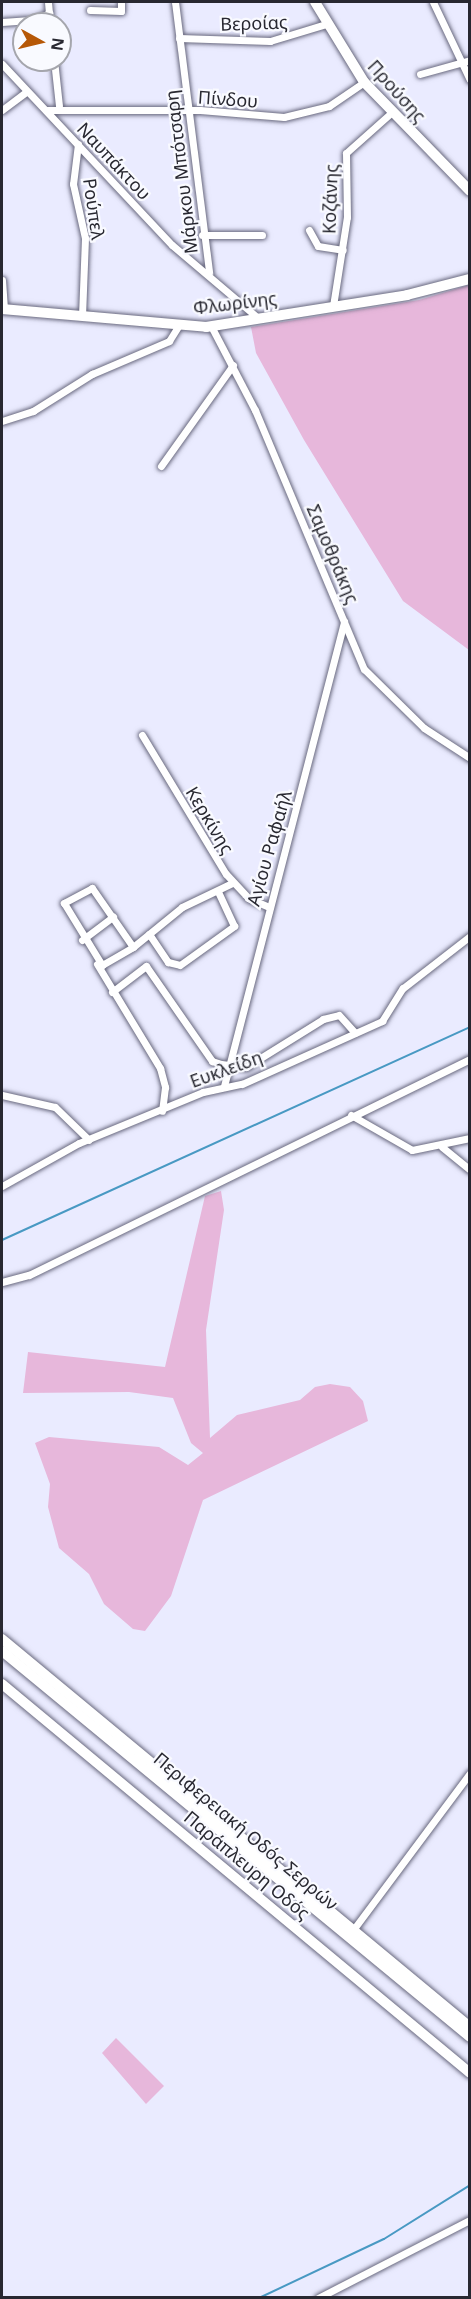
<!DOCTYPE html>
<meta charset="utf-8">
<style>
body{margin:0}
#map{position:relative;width:471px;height:2299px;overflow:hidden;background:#eaebff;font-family:"Noto Sans",sans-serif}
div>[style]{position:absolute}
.green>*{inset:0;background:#e7b7db}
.stream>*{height:2px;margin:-1px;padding:0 1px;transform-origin:1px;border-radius:1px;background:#4899c3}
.roads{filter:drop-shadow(0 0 2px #69697f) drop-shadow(0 0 2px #69697f)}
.street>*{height:7px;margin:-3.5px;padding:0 3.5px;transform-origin:3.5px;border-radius:3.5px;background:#fff}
.secondary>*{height:10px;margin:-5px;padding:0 5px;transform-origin:5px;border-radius:5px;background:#fff}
.primary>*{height:10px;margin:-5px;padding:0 5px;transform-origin:5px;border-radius:5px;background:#fff}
span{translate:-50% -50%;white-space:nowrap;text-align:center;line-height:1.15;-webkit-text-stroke:4.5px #f9faff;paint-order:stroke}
.street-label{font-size:18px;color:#282831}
.frame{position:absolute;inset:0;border:3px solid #282831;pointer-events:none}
.north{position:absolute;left:12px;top:12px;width:60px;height:60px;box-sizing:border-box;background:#f9faff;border:2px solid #a5a6ad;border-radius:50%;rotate:98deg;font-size:16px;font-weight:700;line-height:24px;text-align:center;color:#282831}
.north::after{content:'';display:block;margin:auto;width:21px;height:27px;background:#b65807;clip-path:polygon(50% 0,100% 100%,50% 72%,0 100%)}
</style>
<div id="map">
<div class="green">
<i style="clip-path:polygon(469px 285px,470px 285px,469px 650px,403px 601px,304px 440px,256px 353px,251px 327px,419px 300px)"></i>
<i style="clip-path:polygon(221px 1191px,224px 1210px,206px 1330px,210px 1438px,237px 1415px,300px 1400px,315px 1387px,330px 1384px,350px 1387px,363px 1401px,368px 1421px,203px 1500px,171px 1596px,145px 1631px,133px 1629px,104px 1604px,89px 1574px,59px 1548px,48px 1507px,50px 1484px,35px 1443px,49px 1437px,159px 1447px,188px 1465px,203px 1453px,191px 1443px,173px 1398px,129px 1392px,23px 1393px,28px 1352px,165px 1367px,205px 1196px)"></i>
<i style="clip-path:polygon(116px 2038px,164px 2086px,146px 2104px,102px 2053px)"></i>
</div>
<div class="stream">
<i style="left:2px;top:1240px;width:514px;rotate:-24.47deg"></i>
<i style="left:259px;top:2298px;width:138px;rotate:-25.3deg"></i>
<i style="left:384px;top:2239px;width:102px;rotate:-32.1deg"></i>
</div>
<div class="roads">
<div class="street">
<i style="left:48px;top:2px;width:22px;rotate:85deg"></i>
<i style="left:175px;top:2px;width:273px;rotate:82.8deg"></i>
<i style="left:433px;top:2px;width:86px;rotate:64.6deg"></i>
<i style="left:90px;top:10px;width:31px;rotate:2deg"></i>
<i style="left:121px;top:11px;width:9px;rotate:-90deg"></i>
<i style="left:2px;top:22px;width:32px;rotate:-4deg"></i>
<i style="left:34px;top:20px;width:17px;rotate:-25deg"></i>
<i style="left:179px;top:38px;width:91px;rotate:1.9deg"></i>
<i style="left:270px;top:41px;width:59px;rotate:-16.9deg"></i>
<i style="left:54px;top:60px;width:46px;rotate:83.8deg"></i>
<i style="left:2px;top:64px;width:248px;rotate:46.8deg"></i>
<i style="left:172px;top:245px;width:113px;rotate:40.3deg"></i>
<i style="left:420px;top:74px;width:52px;rotate:-15.6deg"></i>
<i style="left:2px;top:110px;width:31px;rotate:-37deg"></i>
<i style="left:46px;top:110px;width:154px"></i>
<i style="left:200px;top:110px;width:84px;rotate:4.8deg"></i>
<i style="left:284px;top:117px;width:46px;rotate:-13.7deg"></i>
<i style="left:329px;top:106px;width:42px;rotate:-34.4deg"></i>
<i style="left:78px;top:144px;width:40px;rotate:97.1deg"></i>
<i style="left:73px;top:184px;width:55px;rotate:77.5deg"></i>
<i style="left:85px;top:238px;width:78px;rotate:92.2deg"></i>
<i style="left:309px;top:230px;width:18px;rotate:61deg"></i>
<i style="left:318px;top:246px;width:25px;rotate:9deg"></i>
<i style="left:202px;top:235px;width:60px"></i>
<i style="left:2px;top:280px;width:29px;rotate:86deg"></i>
<i style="left:333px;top:306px;width:90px;rotate:-81.1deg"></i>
<i style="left:347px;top:217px;width:64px;rotate:-90.9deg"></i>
<i style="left:346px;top:153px;width:62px;rotate:-41.7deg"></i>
<i style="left:211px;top:326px;width:95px;rotate:62.4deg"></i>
<i style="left:255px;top:410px;width:281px;rotate:67.2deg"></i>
<i style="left:364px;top:669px;width:84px;rotate:44.5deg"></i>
<i style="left:424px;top:728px;width:55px;rotate:33.1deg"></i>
<i style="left:2px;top:421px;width:33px;rotate:-18deg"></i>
<i style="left:33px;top:411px;width:70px;rotate:-32.1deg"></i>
<i style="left:92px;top:374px;width:84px;rotate:-23.2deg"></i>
<i style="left:169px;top:341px;width:19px;rotate:-58deg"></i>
<i style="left:161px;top:466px;width:124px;rotate:-54.5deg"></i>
<i style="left:142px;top:735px;width:162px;rotate:58.9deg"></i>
<i style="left:226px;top:874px;width:33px;rotate:47deg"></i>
<i style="left:248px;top:898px;width:21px;rotate:23deg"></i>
<i style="left:149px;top:934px;width:34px;rotate:56deg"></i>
<i style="left:168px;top:962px;width:12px;rotate:14deg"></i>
<i style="left:180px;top:965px;width:67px;rotate:-35.8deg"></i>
<i style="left:234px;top:926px;width:38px;rotate:-115deg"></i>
<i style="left:82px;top:940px;width:39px;rotate:-37deg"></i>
<i style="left:133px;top:947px;width:72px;rotate:-124.8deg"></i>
<i style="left:92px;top:888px;width:32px;rotate:152deg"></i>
<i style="left:64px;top:903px;width:73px;rotate:58.5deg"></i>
<i style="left:102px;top:965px;width:36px;rotate:-30deg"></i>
<i style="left:133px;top:947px;width:63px;rotate:-39.2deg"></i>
<i style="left:182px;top:907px;width:55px;rotate:-25.6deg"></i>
<i style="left:97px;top:964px;width:122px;rotate:58.8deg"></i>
<i style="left:160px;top:1068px;width:20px;rotate:75deg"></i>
<i style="left:165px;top:1087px;width:24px;rotate:97deg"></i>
<i style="left:112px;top:992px;width:43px;rotate:-37.4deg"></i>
<i style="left:146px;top:966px;width:116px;rotate:55.2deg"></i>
<i style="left:212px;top:1061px;width:9px;rotate:18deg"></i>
<i style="left:221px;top:1064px;width:25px;rotate:7deg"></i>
<i style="left:246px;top:1067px;width:91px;rotate:-31.9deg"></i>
<i style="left:323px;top:1019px;width:16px;rotate:-14deg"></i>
<i style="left:339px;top:1015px;width:24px;rotate:48deg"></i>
<i style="left:224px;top:1086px;width:480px;rotate:-75.5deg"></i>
<i style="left:2px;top:1095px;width:54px;rotate:12.8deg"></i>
<i style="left:55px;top:1107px;width:47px;rotate:44.1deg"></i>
<i style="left:351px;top:1115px;width:70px;rotate:29.8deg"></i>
<i style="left:412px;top:1150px;width:59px;rotate:-11.7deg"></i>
<i style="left:442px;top:1147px;width:36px;rotate:39deg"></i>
<i style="left:2px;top:1186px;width:88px;rotate:-29.2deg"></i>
<i style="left:79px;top:1143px;width:134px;rotate:-22.4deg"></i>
<i style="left:203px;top:1092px;width:40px;rotate:-12deg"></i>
<i style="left:242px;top:1084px;width:154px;rotate:-24.2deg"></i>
<i style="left:382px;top:1021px;width:39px;rotate:-58deg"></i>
<i style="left:403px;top:988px;width:85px;rotate:-37.8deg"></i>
<i style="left:2px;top:1282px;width:28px;rotate:-15deg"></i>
<i style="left:29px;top:1275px;width:491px;rotate:-26.1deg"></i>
<i style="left:353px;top:1930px;width:196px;rotate:-53.3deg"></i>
<i style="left:318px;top:2298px;width:171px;rotate:-27.2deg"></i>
</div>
<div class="secondary">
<i style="left:315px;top:2px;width:94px;rotate:58.5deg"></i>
<i style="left:364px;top:82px;width:152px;rotate:45.8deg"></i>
<i style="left:2px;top:309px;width:205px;rotate:5deg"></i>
<i style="left:206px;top:327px;width:204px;rotate:-9deg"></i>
<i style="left:407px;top:295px;width:65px;rotate:-14.3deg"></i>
<i style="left:2px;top:1639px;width:608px;rotate:39.66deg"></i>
<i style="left:2px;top:1684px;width:609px;rotate:39.73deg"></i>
</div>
<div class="primary">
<i style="left:2px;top:1651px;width:607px;rotate:39.52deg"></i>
</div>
</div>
<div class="street-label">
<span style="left:254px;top:23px;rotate:-2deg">Βεροίας</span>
<span style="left:397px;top:91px;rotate:48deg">Προύσης</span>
<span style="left:228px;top:99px;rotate:4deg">Πίνδου</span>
<span style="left:114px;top:161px;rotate:47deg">Ναυπάκτου</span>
<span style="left:181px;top:172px;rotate:-97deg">Μάρκου Μπότσαρη</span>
<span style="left:330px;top:199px;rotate:-88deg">Κοζάνης</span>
<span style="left:94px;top:209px;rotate:82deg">Ρούπελ</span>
<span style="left:235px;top:303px;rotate:-7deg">Φλωρίνης</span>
<span style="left:333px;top:554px;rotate:67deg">Σαμοθράκης</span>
<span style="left:210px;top:820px;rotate:59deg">Κερκίνης</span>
<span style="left:269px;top:848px;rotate:-74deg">Αγίου Ραφαήλ</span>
<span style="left:226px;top:1069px;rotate:-20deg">Ευκλείδη</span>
<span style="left:246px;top:1831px;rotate:40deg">Περιφερειακή Οδός Σερρών</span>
<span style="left:247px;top:1865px;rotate:40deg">Παράπλευρη Οδός</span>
</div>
<div class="frame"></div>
<div class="north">N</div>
</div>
